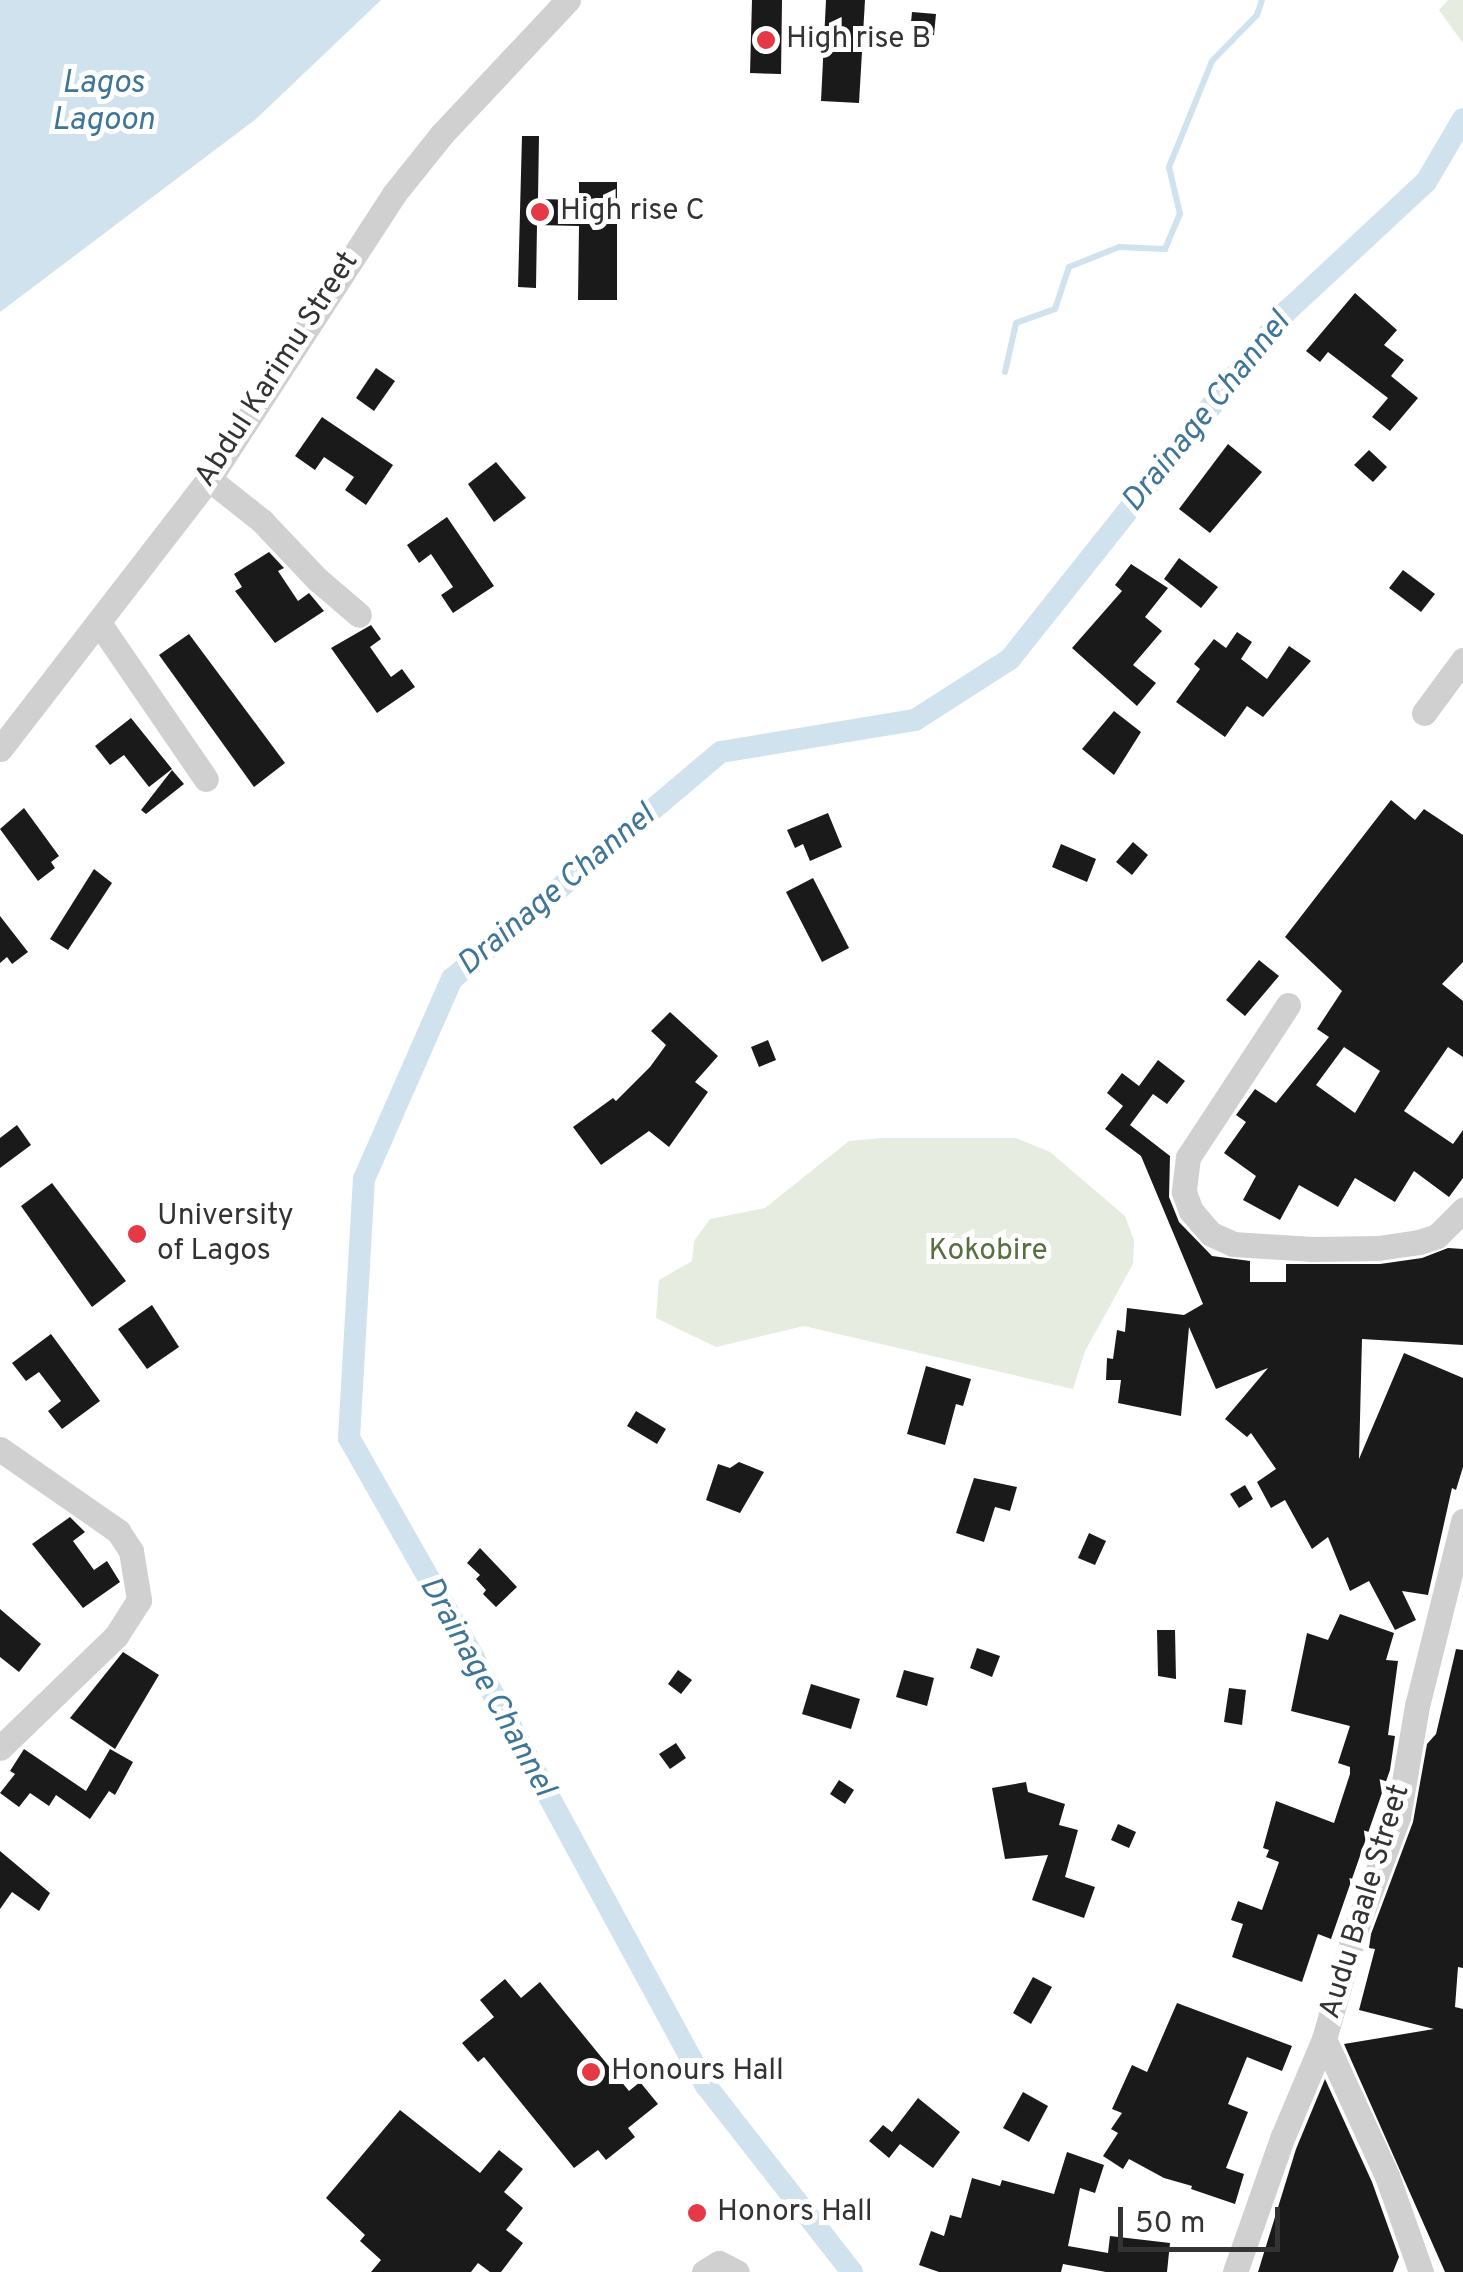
<!DOCTYPE html>
<style>
body{margin:0}
#map{position:relative;width:1463px;height:2272px;overflow:hidden;background:#fff;font-family:Overpass,sans-serif}
div>[style]{position:absolute}
.green>*{inset:0;background:#e6ecdf}
.water>*{inset:0;background:#cfe2ee}
.stream>*{height:6px;margin:-3px;padding:0 3px;transform-origin:3px;border-radius:3px;background:#cfe2ee}
.canal>*{height:22px;margin:-11px;padding:0 11px;transform-origin:11px;border-radius:11px;background:#cfe2ee}
.building>*{inset:0;background:#1a1a1a}
.street>*{height:25px;margin:-12.5px;padding:0 12.5px;transform-origin:12.5px;border-radius:12.5px;background:#d0d0d0}
.dots>*{width:28px;height:28px;translate:-50% -50%;box-sizing:border-box;border:5px solid #fff;border-radius:50%}
span{translate:-50% -50%;white-space:nowrap;text-align:center;line-height:1.15;-webkit-text-stroke:10px #fff;paint-order:stroke}
.poi-label{font-size:30px;color:#333}
.left{translate:0 -50%;text-align:left}
.street-label{font-size:30px;color:#333}
.park-label{font-size:30px;color:#56703f}
.water-label{font-size:32px;color:#3f7597;font-style:italic}
.scale{position:absolute;left:1118px;top:2207px;width:162px;height:45px;box-sizing:border-box;border:5px solid #333;border-top:0;padding-left:12px;font-size:30px;line-height:35px;white-space:nowrap;color:#333;-webkit-text-stroke:8px #fff;paint-order:stroke}
</style>
<div id="map">
<div class="green">
<i style="clip-path:polygon(1448px 0,1463px 0,1463px 43px,1439px 10px)"></i>
<i style="clip-path:polygon(883px 1138px,1016px 1138px,1050px 1152px,1125px 1216px,1134px 1240px,1133px 1264px,1085px 1351px,1073px 1389px,804px 1326px,716px 1347px,656px 1318px,659px 1280px,692px 1261px,694px 1241px,710px 1219px,765px 1208px,849px 1141px)"></i>
</div>
<div class="water">
<i style="clip-path:polygon(0 0,381px 0,256px 119px,0 312px)"></i>
</div>
<div class="stream">
<i style="left:1005px;top:372px;width:50px;rotate:-77.3deg"></i>
<i style="left:1016px;top:323px;width:41px;rotate:-19.7deg"></i>
<i style="left:1055px;top:309px;width:44px;rotate:-71.6deg"></i>
<i style="left:1069px;top:267px;width:54px;rotate:-21.8deg"></i>
<i style="left:1119px;top:247px;width:46px;rotate:2.5deg"></i>
<i style="left:1165px;top:249px;width:38px;rotate:-67deg"></i>
<i style="left:1180px;top:214px;width:48px;rotate:-103.2deg"></i>
<i style="left:1169px;top:167px;width:114px;rotate:-67.9deg"></i>
<i style="left:1212px;top:61px;width:64px;rotate:-45.6deg"></i>
<i style="left:1257px;top:15px;width:16px;rotate:-72deg"></i>
</div>
<div class="canal">
<i style="left:852px;top:2272px;width:236px;rotate:-128.1deg"></i>
<i style="left:706px;top:2086px;width:487px;rotate:-118.5deg"></i>
<i style="left:474px;top:1658px;width:253px;rotate:-119.6deg"></i>
<i style="left:349px;top:1438px;width:259px;rotate:-86.7deg"></i>
<i style="left:364px;top:1179px;width:219px;rotate:-66.3deg"></i>
<i style="left:452px;top:979px;width:352px;rotate:-40.2deg"></i>
<i style="left:721px;top:752px;width:197px;rotate:-9.4deg"></i>
<i style="left:915px;top:720px;width:113px;rotate:-32.7deg"></i>
<i style="left:1010px;top:659px;width:445px;rotate:-51.5deg"></i>
<i style="left:1287px;top:311px;width:190px;rotate:-42.9deg"></i>
<i style="left:1426px;top:182px;width:73px;rotate:-59.6deg"></i>
</div>
<div class="building">
<i style="clip-path:polygon(752px 0,782px 0,781px 74px,750px 73px)"></i>
<i style="clip-path:polygon(826px 0,865px 0,859px 103px,821px 101px)"></i>
<i style="clip-path:polygon(912px 12px,936px 14px,934px 35px,910px 33px)"></i>
<i style="clip-path:polygon(522px 136px,539px 136px,538px 199px,579px 200px,579px 182px,617px 182px,617px 300px,578px 300px,579px 226px,537px 225px,536px 288px,518px 287px)"></i>
<i style="clip-path:polygon(1355px 293px,1397px 330px,1384px 345px,1404px 360px,1391px 376px,1418px 398px,1390px 431px,1372px 417px,1388px 398px,1328px 352px,1320px 362px,1306px 351px)"></i>
<i style="clip-path:polygon(376px 368px,395px 381px,374px 411px,356px 398px)"></i>
<i style="clip-path:polygon(322px 417px,393px 465px,366px 505px,345px 490px,354px 477px,324px 457px,315px 470px,295px 456px)"></i>
<i style="clip-path:polygon(1228px 444px,1262px 472px,1210px 533px,1179px 509px)"></i>
<i style="clip-path:polygon(1369px 450px,1387px 467px,1373px 482px,1354px 465px)"></i>
<i style="clip-path:polygon(496px 462px,526px 498px,494px 522px,468px 484px)"></i>
<i style="clip-path:polygon(447px 517px,494px 586px,453px 613px,441px 595px,453px 587px,431px 554px,419px 563px,407px 545px)"></i>
<i style="clip-path:polygon(269px 552px,284px 568px,278px 571px,298px 601px,309px 593px,324px 611px,275px 643px,235px 591px,242px 587px,234px 574px)"></i>
<i style="clip-path:polygon(1179px 558px,1218px 587px,1201px 608px,1164px 579px)"></i>
<i style="clip-path:polygon(1131px 564px,1168px 588px,1145px 617px,1162px 631px,1133px 665px,1156px 683px,1137px 706px,1072px 648px,1122px 591px,1115px 585px)"></i>
<i style="clip-path:polygon(1403px 570px,1435px 594px,1421px 612px,1389px 588px)"></i>
<i style="clip-path:polygon(371px 625px,381px 639px,370px 647px,391px 677px,402px 669px,415px 687px,377px 713px,331px 648px)"></i>
<i style="clip-path:polygon(1237px 632px,1252px 642px,1241px 659px,1267px 679px,1289px 646px,1311px 661px,1263px 717px,1247px 706px,1225px 737px,1176px 702px,1200px 669px,1194px 664px,1214px 639px,1226px 648px)"></i>
<i style="clip-path:polygon(189px 634px,285px 763px,254px 787px,159px 655px)"></i>
<i style="clip-path:polygon(1114px 711px,1141px 732px,1114px 775px,1082px 749px)"></i>
<i style="clip-path:polygon(131px 718px,172px 769px,149px 787px,124px 755px,110px 765px,95px 746px)"></i>
<i style="clip-path:polygon(172px 770px,184px 784px,146px 814px,141px 810px)"></i>
<i style="clip-path:polygon(evenodd,1391px 800px,1415px 820px,1424px 809px,1463px 835px,1463px 962px,1442px 984px,1463px 1001px,1463px 1057px,1448px 1047px,1404px 1111px,1453px 1144px,1463px 1130px,1463px 1178px,1449px 1197px,1414px 1171px,1395px 1202px,1355px 1178px,1338px 1207px,1299px 1185px,1280px 1220px,1243px 1200px,1256px 1176px,1224px 1153px,1246px 1122px,1236px 1115px,1255px 1089px,1276px 1103px,1329px 1037px,1317px 1029px,1342px 991px,1285px 937px,1391px 800px,1344px 1047px,1380px 1071px,1355px 1113px,1316px 1085px,1344px 1047px)"></i>
<i style="clip-path:polygon(24px 808px,59px 856px,51px 862px,55px 868px,38px 881px,0 829px)"></i>
<i style="clip-path:polygon(828px 813px,842px 847px,810px 861px,803px 844px,795px 848px,787px 830px)"></i>
<i style="clip-path:polygon(1133px 842px,1148px 855px,1132px 875px,1116px 862px)"></i>
<i style="clip-path:polygon(1061px 844px,1096px 859px,1087px 882px,1052px 867px)"></i>
<i style="clip-path:polygon(94px 869px,112px 883px,68px 950px,50px 939px)"></i>
<i style="clip-path:polygon(813px 878px,849px 948px,822px 962px,786px 892px)"></i>
<i style="clip-path:polygon(0 916px,28px 952px,12px 964px,7px 957px,0 963px)"></i>
<i style="clip-path:polygon(1259px 960px,1279px 976px,1245px 1016px,1226px 1000px)"></i>
<i style="clip-path:polygon(670px 1012px,718px 1056px,695px 1082px,708px 1092px,669px 1147px,649px 1131px,601px 1165px,573px 1127px,613px 1098px,616px 1101px,650px 1067px,666px 1045px,651px 1031px)"></i>
<i style="clip-path:polygon(768px 1040px,776px 1060px,759px 1067px,751px 1047px)"></i>
<i style="clip-path:polygon(1158px 1060px,1185px 1081px,1167px 1104px,1153px 1094px,1130px 1125px,1170px 1156px,1169px 1197px,1179px 1222px,1212px 1256px,1250px 1261px,1250px 1282px,1286px 1282px,1286px 1264px,1380px 1264px,1422px 1258px,1448px 1248px,1463px 1249px,1463px 1345px,1362px 1339px,1359px 1459px,1404px 1353px,1463px 1378px,1463px 1467px,1456px 1490px,1452px 1488px,1428px 1595px,1402px 1591px,1416px 1620px,1395px 1630px,1369px 1581px,1350px 1591px,1328px 1537px,1312px 1549px,1285px 1500px,1271px 1508px,1257px 1482px,1276px 1469px,1251px 1433px,1247px 1437px,1225px 1419px,1268px 1368px,1216px 1389px,1189px 1327px,1181px 1416px,1118px 1403px,1121px 1380px,1106px 1380px,1107px 1358px,1113px 1359px,1117px 1330px,1125px 1332px,1127px 1308px,1184px 1315px,1203px 1304px,1141px 1156px,1105px 1129px,1123px 1106px,1107px 1093px,1122px 1073px,1139px 1086px)"></i>
<i style="clip-path:polygon(17px 1125px,31px 1145px,0 1168px,0 1138px)"></i>
<i style="clip-path:polygon(52px 1183px,126px 1281px,92px 1307px,21px 1206px)"></i>
<i style="clip-path:polygon(152px 1305px,179px 1347px,147px 1369px,118px 1329px)"></i>
<i style="clip-path:polygon(51px 1334px,100px 1401px,62px 1429px,48px 1411px,61px 1401px,39px 1372px,26px 1381px,12px 1363px)"></i>
<i style="clip-path:polygon(926px 1366px,971px 1379px,963px 1406px,956px 1404px,945px 1445px,907px 1434px)"></i>
<i style="clip-path:polygon(636px 1411px,666px 1429px,657px 1444px,627px 1426px)"></i>
<i style="clip-path:polygon(739px 1462px,764px 1472px,740px 1513px,706px 1500px,718px 1464px,730px 1468px)"></i>
<i style="clip-path:polygon(974px 1478px,1017px 1487px,1010px 1511px,995px 1507px,984px 1542px,956px 1533px)"></i>
<i style="clip-path:polygon(1245px 1485px,1253px 1499px,1239px 1508px,1230px 1494px)"></i>
<i style="clip-path:polygon(70px 1517px,85px 1532px,73px 1541px,94px 1570px,107px 1561px,120px 1582px,83px 1608px,32px 1544px)"></i>
<i style="clip-path:polygon(1089px 1533px,1106px 1541px,1095px 1565px,1078px 1558px)"></i>
<i style="clip-path:polygon(480px 1548px,517px 1587px,496px 1607px,483px 1594px,486px 1590px,476px 1579px,480px 1575px,467px 1563px)"></i>
<i style="clip-path:polygon(0 1609px,41px 1644px,19px 1672px,0 1657px)"></i>
<i style="clip-path:polygon(1340px 1614px,1394px 1633px,1386px 1660px,1398px 1661px,1388px 1735px,1395px 1736px,1390px 1770px,1331px 1939px,1318px 1934px,1302px 1982px,1232px 1957px,1243px 1924px,1231px 1920px,1238px 1901px,1262px 1910px,1279px 1862px,1266px 1857px,1269px 1850px,1263px 1848px,1276px 1801px,1334px 1823px,1350px 1774px,1350px 1767px,1338px 1763px,1350px 1726px,1291px 1711px,1307px 1633px,1328px 1640px)"></i>
<i style="clip-path:polygon(1157px 1630px,1175px 1630px,1176px 1679px,1158px 1676px)"></i>
<i style="clip-path:polygon(977px 1648px,1000px 1656px,992px 1677px,970px 1668px)"></i>
<i style="clip-path:polygon(1456px 1649px,1463px 1650px,1463px 1968px,1458px 1967px,1455px 2007px,1463px 2009px,1463px 2272px,1445px 2272px,1344px 2044px,1434px 2029px,1359px 2010px,1375px 1949px,1369px 1948px,1371px 1934px,1413px 1822px,1427px 1744px,1436px 1734px)"></i>
<i style="clip-path:polygon(123px 1652px,159px 1675px,115px 1749px,70px 1718px)"></i>
<i style="clip-path:polygon(678px 1670px,692px 1680px,681px 1694px,668px 1684px)"></i>
<i style="clip-path:polygon(904px 1670px,934px 1678px,927px 1706px,896px 1697px)"></i>
<i style="clip-path:polygon(811px 1684px,860px 1699px,851px 1729px,802px 1714px)"></i>
<i style="clip-path:polygon(1229px 1688px,1246px 1690px,1242px 1725px,1224px 1722px)"></i>
<i style="clip-path:polygon(676px 1743px,686px 1758px,670px 1769px,659px 1754px)"></i>
<i style="clip-path:polygon(24px 1749px,86px 1791px,110px 1749px,133px 1762px,115px 1795px,109px 1791px,90px 1819px,56px 1795px,49px 1806px,30px 1793px,19px 1807px,0 1793px,15px 1774px,10px 1771px)"></i>
<i style="clip-path:polygon(839px 1780px,854px 1790px,845px 1804px,830px 1794px)"></i>
<i style="clip-path:polygon(1026px 1782px,1028px 1792px,1065px 1804px,1059px 1825px,1078px 1830px,1065px 1877px,1095px 1887px,1084px 1918px,1032px 1900px,1048px 1855px,1005px 1859px,992px 1788px)"></i>
<i style="clip-path:polygon(1118px 1824px,1136px 1832px,1129px 1848px,1111px 1840px)"></i>
<i style="clip-path:polygon(0 1851px,50px 1893px,39px 1911px,12px 1892px,0 1909px)"></i>
<i style="clip-path:polygon(1033px 1977px,1052px 1987px,1031px 2024px,1013px 2013px)"></i>
<i style="clip-path:polygon(505px 1979px,521px 1998px,540px 1982px,629px 2091px,640px 2082px,658px 2104px,628px 2128px,635px 2137px,606px 2160px,598px 2150px,574px 2168px,484px 2057px,478px 2062px,462px 2043px,494px 2017px,480px 2000px)"></i>
<i style="clip-path:polygon(1177px 2003px,1292px 2046px,1282px 2071px,1247px 2057px,1228px 2104px,1248px 2112px,1226px 2168px,1244px 2174px,1235px 2204px,1191px 2189px,1192px 2186px,1164px 2178px,1129px 2159px,1123px 2169px,1103px 2156px,1118px 2133px,1111px 2129px,1122px 2113px,1112px 2109px,1132px 2065px,1147px 2072px)"></i>
<i style="clip-path:polygon(1325px 2079px,1372px 2182px,1399px 2257px,1393px 2272px,1258px 2272px,1296px 2149px)"></i>
<i style="clip-path:polygon(1023px 2092px,1048px 2106px,1029px 2142px,1003px 2128px)"></i>
<i style="clip-path:polygon(918px 2098px,960px 2132px,933px 2168px,900px 2144px,889px 2158px,869px 2141px,883px 2125px,892px 2132px)"></i>
<i style="clip-path:polygon(400px 2110px,480px 2173px,499px 2150px,523px 2169px,504px 2192px,523px 2208px,506px 2230px,523px 2243px,501px 2272px,490px 2272px,478px 2263px,471px 2272px,371px 2272px,381px 2260px,360px 2241px,365px 2235px,326px 2198px)"></i>
<i style="clip-path:polygon(1067px 2152px,1104px 2165px,1095px 2193px,1080px 2188px,1068px 2246px,1108px 2253px,1110px 2236px,1170px 2243px,1167px 2272px,1106px 2272px,1063px 2264px,1061px 2272px,939px 2272px,919px 2265px,931px 2231px,944px 2236px,950px 2215px,961px 2218px,972px 2178px,1000px 2186px,1002px 2180px,1054px 2194px)"></i>
</div>
<div class="street">
<i style="left:209px;top:479px;width:68px;rotate:38.4deg"></i>
<i style="left:262px;top:521px;width:80px;rotate:46.5deg"></i>
<i style="left:317px;top:579px;width:55px;rotate:40.6deg"></i>
<i style="left:99px;top:623px;width:189px;rotate:55.6deg"></i>
<i style="left:1424px;top:713px;width:66px;rotate:-53.7deg"></i>
<i style="left:0;top:749px;width:341px;rotate:-52.3deg"></i>
<i style="left:209px;top:479px;width:340px;rotate:-57deg"></i>
<i style="left:394px;top:194px;width:77px;rotate:-51.3deg"></i>
<i style="left:442px;top:134px;width:184px;rotate:-46.8deg"></i>
<i style="left:1288px;top:1005px;width:182px;rotate:123.3deg"></i>
<i style="left:1188px;top:1157px;width:35px;rotate:97deg"></i>
<i style="left:1184px;top:1192px;width:20px;rotate:70deg"></i>
<i style="left:1191px;top:1211px;width:30px;rotate:49deg"></i>
<i style="left:1211px;top:1234px;width:24px;rotate:24deg"></i>
<i style="left:1233px;top:1244px;width:80px;rotate:3.6deg"></i>
<i style="left:1313px;top:1249px;width:65px;rotate:-0.9deg"></i>
<i style="left:1378px;top:1248px;width:41px;rotate:-8.3deg"></i>
<i style="left:1419px;top:1242px;width:19px;rotate:-18deg"></i>
<i style="left:1437px;top:1236px;width:37px;rotate:-45deg"></i>
<i style="left:0;top:1449px;width:144px;rotate:34.8deg"></i>
<i style="left:118px;top:1531px;width:24px;rotate:57deg"></i>
<i style="left:131px;top:1551px;width:50px;rotate:80.7deg"></i>
<i style="left:139px;top:1600px;width:43px;rotate:122.6deg"></i>
<i style="left:116px;top:1636px;width:161px;rotate:136deg"></i>
<i style="left:1324px;top:2039px;width:151px;rotate:65.3deg"></i>
<i style="left:1387px;top:2176px;width:102px;rotate:70.5deg"></i>
<i style="left:704px;top:2272px;width:17px;rotate:-31deg"></i>
<i style="left:719px;top:2263px;width:20px;rotate:27deg"></i>
<i style="left:1235px;top:2272px;width:144px;rotate:-70.6deg"></i>
<i style="left:1283px;top:2136px;width:105px;rotate:-67.1deg"></i>
<i style="left:1324px;top:2039px;width:112px;rotate:-74deg"></i>
<i style="left:1355px;top:1931px;width:122px;rotate:-69.3deg"></i>
<i style="left:1398px;top:1817px;width:113px;rotate:-80.3deg"></i>
<i style="left:1417px;top:1706px;width:191px;rotate:-76deg"></i>
</div>
<div class="dots">
<i style="left:766px;top:40px;background:#e63946"></i>
<i style="left:540px;top:212px;background:#e63946"></i>
<i style="left:137px;top:1234px;background:#e63946"></i>
<i style="left:591px;top:2072px;background:#e63946"></i>
<i style="left:697px;top:2213px;background:#e63946"></i>
</div>
<div class="poi-label">
<span class="left" style="left:786px;top:40px">High rise B</span>
<span class="left" style="left:560px;top:212px">High rise C</span>
<span class="left" style="left:157px;top:1234px">University<br>of Lagos</span>
<span class="left" style="left:611px;top:2072px">Honours Hall</span>
<span class="left" style="left:717px;top:2213px">Honors Hall</span>
</div>
<div class="street-label">
<span style="left:278px;top:370px;rotate:-57deg">Abdul Karimu Street</span>
<span style="left:1366px;top:1902px;rotate:-73deg">Audu Baale Street</span>
</div>
<div class="park-label">
<span style="left:988px;top:1252px">Kokobire</span>
</div>
<div class="water-label">
<span style="left:103px;top:103px">Lagos<br>Lagoon</span>
<span style="left:1207px;top:413px;rotate:-51deg">Drainage Channel</span>
<span style="left:557px;top:891px;rotate:-40deg">Drainage Channel</span>
<span style="left:486px;top:1687px;rotate:61deg">Drainage Channel</span>
</div>
<div class="scale">50 m</div>
</div>
